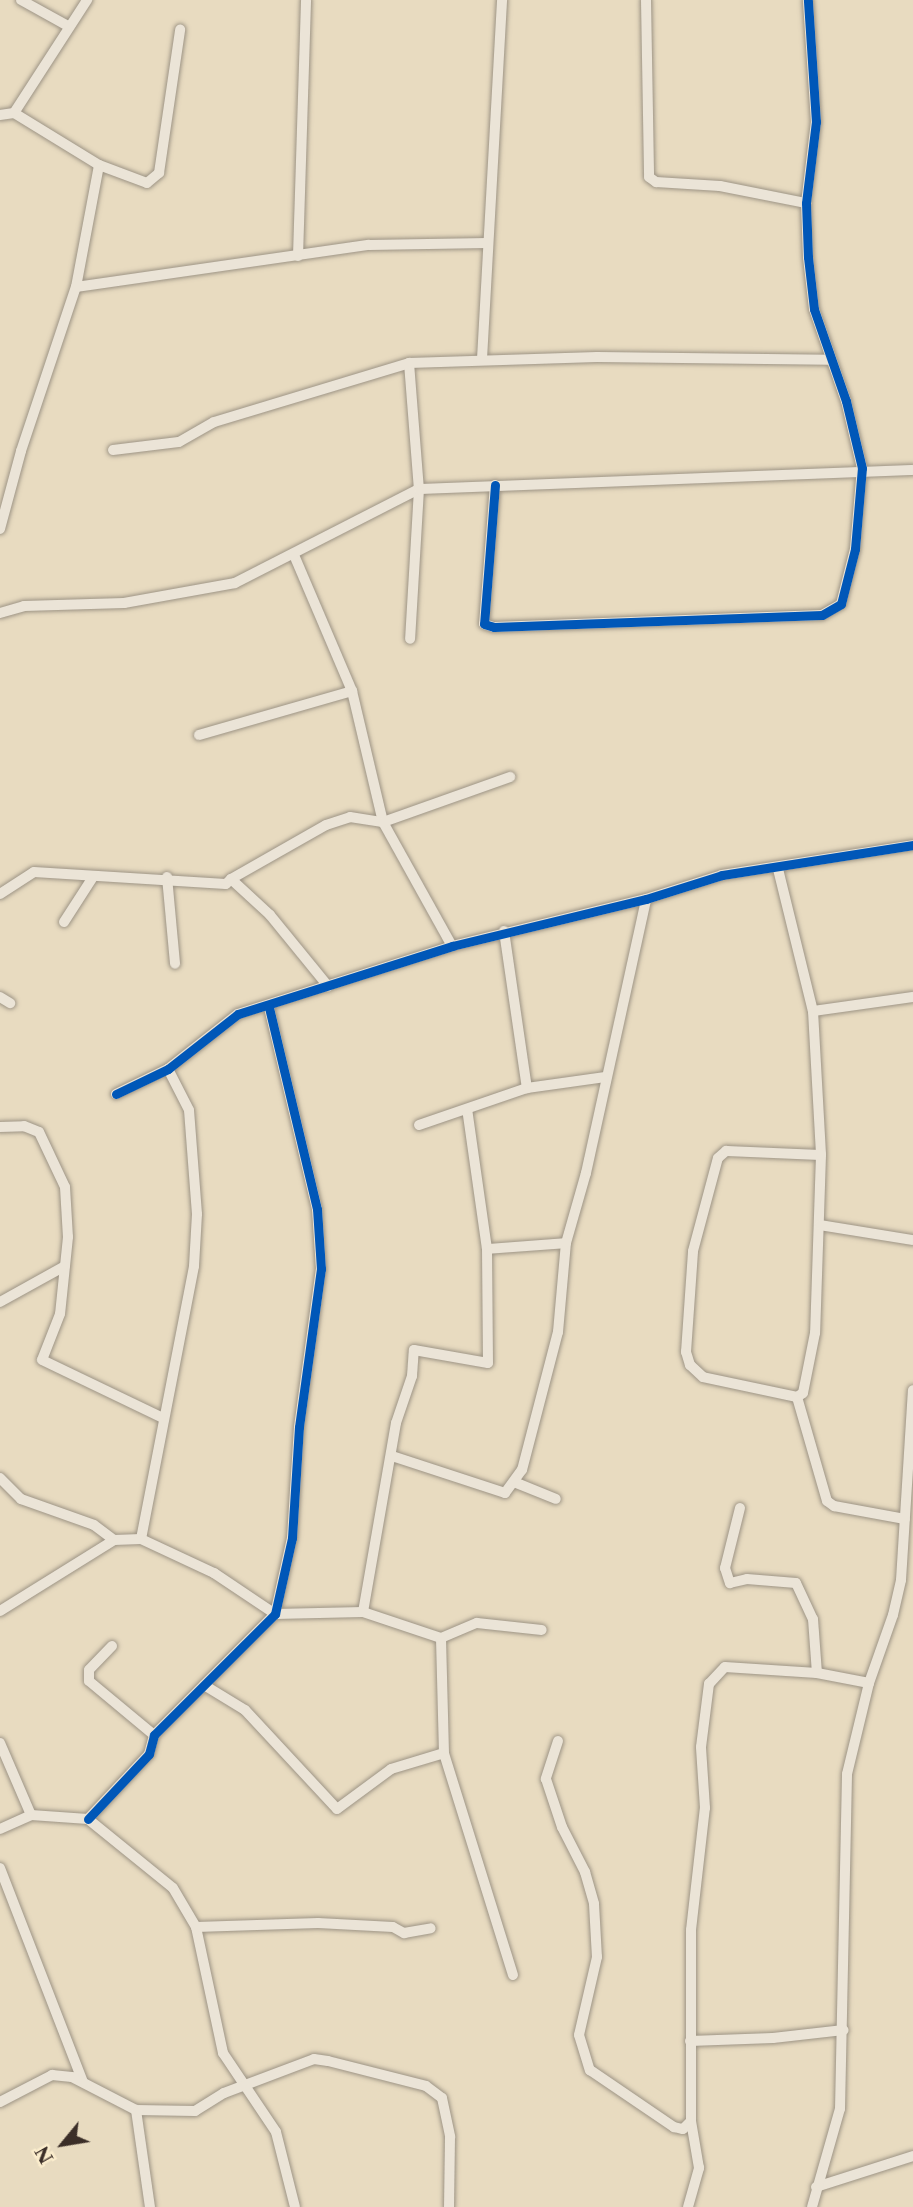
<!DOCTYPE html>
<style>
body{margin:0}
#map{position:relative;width:913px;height:2207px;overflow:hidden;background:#e8dbc0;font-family:"Libre Caslon Text",serif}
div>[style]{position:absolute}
.roads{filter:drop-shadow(0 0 2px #9d9485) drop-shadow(0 0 2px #9d9485)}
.street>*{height:10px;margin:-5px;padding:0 5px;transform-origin:5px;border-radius:5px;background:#ebe4d7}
.cycleway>*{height:9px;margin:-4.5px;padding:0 4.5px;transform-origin:4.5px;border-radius:4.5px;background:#0057b8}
span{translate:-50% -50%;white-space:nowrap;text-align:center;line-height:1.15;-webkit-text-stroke:7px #faeccc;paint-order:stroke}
.north{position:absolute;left:28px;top:2109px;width:70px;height:70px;-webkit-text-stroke:5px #faeccc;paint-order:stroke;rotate:240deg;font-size:19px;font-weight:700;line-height:28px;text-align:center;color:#3b2e28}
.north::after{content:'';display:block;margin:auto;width:24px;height:32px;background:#3b2e28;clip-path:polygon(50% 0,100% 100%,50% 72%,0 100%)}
</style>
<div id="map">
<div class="roads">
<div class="street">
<i style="left:21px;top:0;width:54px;rotate:29deg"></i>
<i style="left:646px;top:0;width:177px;rotate:89deg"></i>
<i style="left:649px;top:177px;width:9px;rotate:36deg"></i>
<i style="left:656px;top:182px;width:64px;rotate:3.6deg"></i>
<i style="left:720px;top:186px;width:88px;rotate:11.2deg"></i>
<i style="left:0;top:115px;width:14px;rotate:-8deg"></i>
<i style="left:14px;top:113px;width:135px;rotate:-57.1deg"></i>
<i style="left:99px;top:165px;width:51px;rotate:20.6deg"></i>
<i style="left:147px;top:183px;width:16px;rotate:-40deg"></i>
<i style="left:159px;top:173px;width:145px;rotate:-81.6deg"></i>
<i style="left:298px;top:256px;width:256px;rotate:-88.2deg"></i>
<i style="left:76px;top:287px;width:296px;rotate:-8.2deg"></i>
<i style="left:369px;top:245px;width:118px;rotate:-1deg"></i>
<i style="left:482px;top:359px;width:360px;rotate:-86.8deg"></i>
<i style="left:409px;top:363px;width:126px;rotate:85.5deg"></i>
<i style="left:419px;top:489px;width:150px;rotate:93.4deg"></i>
<i style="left:113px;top:450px;width:66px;rotate:-6.9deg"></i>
<i style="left:179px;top:442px;width:40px;rotate:-29.7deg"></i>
<i style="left:214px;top:422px;width:204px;rotate:-16.8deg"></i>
<i style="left:409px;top:363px;width:188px;rotate:-1.8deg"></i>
<i style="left:597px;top:357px;width:232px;rotate:0.7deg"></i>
<i style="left:495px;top:485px;width:139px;rotate:94.5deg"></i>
<i style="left:484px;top:624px;width:10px;rotate:17deg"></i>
<i style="left:494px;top:627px;width:328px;rotate:-2.1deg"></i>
<i style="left:822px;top:615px;width:22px;rotate:-30deg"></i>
<i style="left:841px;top:604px;width:57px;rotate:-75.7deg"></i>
<i style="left:855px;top:549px;width:81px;rotate:-85.1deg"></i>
<i style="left:862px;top:468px;width:69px;rotate:-103.4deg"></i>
<i style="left:846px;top:401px;width:97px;rotate:-109.2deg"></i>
<i style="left:814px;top:309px;width:52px;rotate:-96.6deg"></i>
<i style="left:808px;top:257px;width:54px;rotate:-92.1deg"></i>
<i style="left:806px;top:203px;width:82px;rotate:-83deg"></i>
<i style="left:816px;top:122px;width:122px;rotate:-93.8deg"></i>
<i style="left:0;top:529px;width:81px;rotate:-74.9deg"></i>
<i style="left:21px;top:451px;width:173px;rotate:-71.5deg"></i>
<i style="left:76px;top:287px;width:124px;rotate:-79.3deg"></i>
<i style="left:99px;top:165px;width:100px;rotate:-148.5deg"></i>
<i style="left:294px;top:555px;width:148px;rotate:66.9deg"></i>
<i style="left:352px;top:691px;width:135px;rotate:76.7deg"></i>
<i style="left:383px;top:822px;width:142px;rotate:60.9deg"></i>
<i style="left:0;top:613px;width:25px;rotate:-16deg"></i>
<i style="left:24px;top:606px;width:100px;rotate:-1.7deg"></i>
<i style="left:124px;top:603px;width:113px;rotate:-10.2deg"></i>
<i style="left:235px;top:583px;width:207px;rotate:-27.1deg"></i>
<i style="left:419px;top:489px;width:494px;rotate:-2.2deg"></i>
<i style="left:199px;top:735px;width:159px;rotate:-16deg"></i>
<i style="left:778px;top:869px;width:146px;rotate:76.2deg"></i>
<i style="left:813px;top:1011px;width:144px;rotate:86.8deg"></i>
<i style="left:821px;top:1155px;width:178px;rotate:91.9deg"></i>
<i style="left:815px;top:1333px;width:61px;rotate:101.3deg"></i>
<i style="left:803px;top:1393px;width:7px;rotate:146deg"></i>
<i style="left:167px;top:877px;width:87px;rotate:84.7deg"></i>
<i style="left:231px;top:879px;width:109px;rotate:-29.6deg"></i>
<i style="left:326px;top:825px;width:25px;rotate:-18deg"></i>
<i style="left:350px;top:817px;width:33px;rotate:9deg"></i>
<i style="left:383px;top:822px;width:135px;rotate:-19.5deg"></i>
<i style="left:0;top:894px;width:40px;rotate:-32.9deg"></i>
<i style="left:34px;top:872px;width:192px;rotate:3.6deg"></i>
<i style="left:226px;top:884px;width:7px;rotate:-45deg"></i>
<i style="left:231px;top:879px;width:53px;rotate:42.7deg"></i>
<i style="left:270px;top:915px;width:92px;rotate:50.8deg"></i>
<i style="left:64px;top:922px;width:54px;rotate:-57.2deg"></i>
<i style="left:504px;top:931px;width:159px;rotate:81.7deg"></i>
<i style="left:0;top:997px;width:12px;rotate:31deg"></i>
<i style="left:813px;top:1011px;width:101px;rotate:-8deg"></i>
<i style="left:116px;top:1094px;width:58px;rotate:-25.7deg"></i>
<i style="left:168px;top:1069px;width:89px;rotate:-38.2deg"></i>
<i style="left:238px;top:1014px;width:225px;rotate:-17.6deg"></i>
<i style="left:452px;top:946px;width:200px;rotate:-13.6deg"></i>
<i style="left:646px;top:899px;width:80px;rotate:-17.5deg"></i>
<i style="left:722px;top:875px;width:193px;rotate:-8.9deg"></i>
<i style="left:419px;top:1125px;width:114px;rotate:-18.9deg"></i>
<i style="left:527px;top:1088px;width:79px;rotate:-8deg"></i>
<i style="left:0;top:1127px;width:24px;rotate:-2deg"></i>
<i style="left:24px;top:1126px;width:16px;rotate:22deg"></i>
<i style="left:39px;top:1132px;width:61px;rotate:64.7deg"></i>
<i style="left:65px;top:1187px;width:50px;rotate:86.6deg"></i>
<i style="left:68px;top:1237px;width:77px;rotate:95.9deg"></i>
<i style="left:60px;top:1314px;width:49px;rotate:111.4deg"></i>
<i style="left:42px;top:1360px;width:132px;rotate:25.6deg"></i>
<i style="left:820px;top:1225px;width:94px;rotate:9.2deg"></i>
<i style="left:487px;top:1249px;width:79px;rotate:-4.3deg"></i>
<i style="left:0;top:1302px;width:74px;rotate:-29deg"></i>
<i style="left:797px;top:1397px;width:96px;rotate:-168deg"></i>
<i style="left:703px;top:1377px;width:18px;rotate:-137deg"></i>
<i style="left:690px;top:1365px;width:14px;rotate:-107deg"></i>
<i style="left:686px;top:1352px;width:101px;rotate:-86deg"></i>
<i style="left:693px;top:1251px;width:96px;rotate:-75deg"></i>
<i style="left:718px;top:1158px;width:11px;rotate:-41deg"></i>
<i style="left:726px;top:1151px;width:95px;rotate:2.4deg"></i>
<i style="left:797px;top:1397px;width:108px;rotate:73.9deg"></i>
<i style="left:827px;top:1501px;width:9px;rotate:36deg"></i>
<i style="left:834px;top:1506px;width:72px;rotate:10.4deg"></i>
<i style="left:392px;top:1456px;width:119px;rotate:18.1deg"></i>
<i style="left:505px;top:1493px;width:29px;rotate:-54deg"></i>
<i style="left:522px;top:1470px;width:143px;rotate:-75.4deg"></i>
<i style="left:558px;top:1332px;width:89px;rotate:-84.9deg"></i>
<i style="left:566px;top:1243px;width:73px;rotate:-74.1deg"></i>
<i style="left:586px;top:1173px;width:280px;rotate:-77.6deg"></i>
<i style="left:0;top:1478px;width:30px;rotate:45deg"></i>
<i style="left:21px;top:1499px;width:77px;rotate:19.6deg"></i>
<i style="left:94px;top:1525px;width:25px;rotate:37deg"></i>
<i style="left:514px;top:1482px;width:45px;rotate:22deg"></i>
<i style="left:740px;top:1508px;width:62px;rotate:104deg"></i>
<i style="left:725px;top:1568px;width:16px;rotate:72deg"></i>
<i style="left:730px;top:1583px;width:17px;rotate:-13deg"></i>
<i style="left:747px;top:1579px;width:49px;rotate:4.7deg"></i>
<i style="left:796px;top:1583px;width:40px;rotate:65deg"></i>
<i style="left:813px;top:1619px;width:54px;rotate:85.8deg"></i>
<i style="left:141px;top:1539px;width:278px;rotate:-79deg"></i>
<i style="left:194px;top:1266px;width:52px;rotate:-86.7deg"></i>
<i style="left:197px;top:1214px;width:104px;rotate:-94.4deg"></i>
<i style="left:189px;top:1110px;width:46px;rotate:-117.1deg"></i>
<i style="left:0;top:1611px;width:134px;rotate:-31.9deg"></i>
<i style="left:114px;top:1540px;width:27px;rotate:-2deg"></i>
<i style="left:141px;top:1539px;width:81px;rotate:25deg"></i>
<i style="left:214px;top:1573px;width:73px;rotate:33.9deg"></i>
<i style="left:275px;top:1614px;width:88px;rotate:-1.3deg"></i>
<i style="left:363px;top:1612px;width:82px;rotate:18.4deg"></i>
<i style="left:363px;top:1612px;width:192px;rotate:-80.1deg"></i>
<i style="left:396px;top:1423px;width:50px;rotate:-71.2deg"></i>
<i style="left:412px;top:1376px;width:26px;rotate:-86deg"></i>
<i style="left:414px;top:1350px;width:75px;rotate:10deg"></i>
<i style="left:488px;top:1363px;width:114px;rotate:-90.5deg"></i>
<i style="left:487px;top:1249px;width:141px;rotate:-98.1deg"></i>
<i style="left:112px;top:1646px;width:33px;rotate:134deg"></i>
<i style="left:89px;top:1670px;width:11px;rotate:90deg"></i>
<i style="left:89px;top:1681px;width:85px;rotate:39.7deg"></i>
<i style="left:204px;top:1685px;width:48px;rotate:31.4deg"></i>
<i style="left:245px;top:1710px;width:135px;rotate:47.1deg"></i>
<i style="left:337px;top:1809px;width:67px;rotate:-36.5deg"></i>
<i style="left:391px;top:1769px;width:55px;rotate:-16.8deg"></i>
<i style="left:558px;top:1741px;width:40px;rotate:108deg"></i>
<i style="left:546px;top:1779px;width:51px;rotate:71.6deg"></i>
<i style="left:562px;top:1827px;width:51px;rotate:62.9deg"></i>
<i style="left:585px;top:1872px;width:33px;rotate:74deg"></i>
<i style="left:594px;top:1904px;width:53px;rotate:86.8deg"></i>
<i style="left:597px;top:1957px;width:80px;rotate:103deg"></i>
<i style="left:579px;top:2035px;width:37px;rotate:73deg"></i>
<i style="left:590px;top:2070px;width:102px;rotate:34.2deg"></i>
<i style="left:674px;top:2127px;width:9px;rotate:13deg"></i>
<i style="left:683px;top:2129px;width:11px;rotate:-45deg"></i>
<i style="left:0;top:1743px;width:78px;rotate:66.7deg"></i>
<i style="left:88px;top:1819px;width:89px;rotate:-46.8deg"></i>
<i style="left:149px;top:1754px;width:20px;rotate:-75deg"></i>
<i style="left:154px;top:1735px;width:171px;rotate:-45deg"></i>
<i style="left:275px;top:1614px;width:78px;rotate:-77.4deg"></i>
<i style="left:292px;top:1538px;width:111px;rotate:-86.4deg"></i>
<i style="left:299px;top:1427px;width:160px;rotate:-82.1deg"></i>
<i style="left:321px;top:1269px;width:60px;rotate:-93.8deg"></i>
<i style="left:317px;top:1209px;width:208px;rotate:-103.4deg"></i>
<i style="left:0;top:1829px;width:34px;rotate:-24deg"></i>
<i style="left:31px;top:1815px;width:57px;rotate:4deg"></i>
<i style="left:88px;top:1819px;width:109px;rotate:39.1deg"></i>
<i style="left:173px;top:1888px;width:45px;rotate:59.5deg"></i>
<i style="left:196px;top:1927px;width:129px;rotate:77.9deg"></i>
<i style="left:223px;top:2053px;width:95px;rotate:56.1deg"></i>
<i style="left:276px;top:2132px;width:77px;rotate:75.8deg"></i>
<i style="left:0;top:1868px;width:230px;rotate:68.8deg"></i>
<i style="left:196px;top:1927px;width:122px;rotate:-1.9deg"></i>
<i style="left:318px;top:1923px;width:75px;rotate:3.1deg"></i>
<i style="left:393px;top:1927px;width:13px;rotate:29deg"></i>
<i style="left:404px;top:1933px;width:27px;rotate:-10deg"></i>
<i style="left:513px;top:1975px;width:232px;rotate:-107.3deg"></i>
<i style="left:444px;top:1753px;width:115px;rotate:-91.5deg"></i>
<i style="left:441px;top:1638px;width:39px;rotate:-23deg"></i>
<i style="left:477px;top:1623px;width:65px;rotate:6.1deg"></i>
<i style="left:690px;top:2041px;width:83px;rotate:-2.1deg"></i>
<i style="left:773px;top:2038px;width:71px;rotate:-6.4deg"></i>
<i style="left:0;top:2102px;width:59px;rotate:-27.4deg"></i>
<i style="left:52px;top:2075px;width:20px;rotate:6deg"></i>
<i style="left:72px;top:2077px;width:72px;rotate:27.3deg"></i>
<i style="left:136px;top:2110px;width:59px;rotate:1deg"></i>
<i style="left:195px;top:2111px;width:34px;rotate:-32deg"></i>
<i style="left:224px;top:2093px;width:96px;rotate:-20.7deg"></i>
<i style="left:314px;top:2059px;width:14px;rotate:8deg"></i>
<i style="left:328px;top:2061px;width:101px;rotate:14.3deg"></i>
<i style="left:426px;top:2086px;width:20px;rotate:37deg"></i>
<i style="left:442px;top:2098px;width:40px;rotate:78deg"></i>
<i style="left:450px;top:2137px;width:70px;rotate:90.8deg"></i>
<i style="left:136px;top:2110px;width:98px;rotate:81.8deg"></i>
<i style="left:816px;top:2187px;width:102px;rotate:-17.7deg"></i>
<i style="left:688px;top:2207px;width:41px;rotate:-74.2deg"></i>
<i style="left:699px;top:2168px;width:48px;rotate:-99.7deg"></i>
<i style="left:691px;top:2121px;width:191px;rotate:-90deg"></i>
<i style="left:691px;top:1930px;width:123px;rotate:-83.5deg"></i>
<i style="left:705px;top:1808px;width:61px;rotate:-93.8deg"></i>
<i style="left:701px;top:1747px;width:64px;rotate:-82.8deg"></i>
<i style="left:709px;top:1684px;width:23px;rotate:-47deg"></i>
<i style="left:725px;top:1667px;width:92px;rotate:3.7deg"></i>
<i style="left:817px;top:1673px;width:53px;rotate:10.9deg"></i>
<i style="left:812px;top:2207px;width:102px;rotate:-74.1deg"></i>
<i style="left:840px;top:2109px;width:335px;rotate:-88.8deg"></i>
<i style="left:847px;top:1774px;width:94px;rotate:-76.4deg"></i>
<i style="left:869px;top:1683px;width:72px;rotate:-70.6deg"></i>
<i style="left:893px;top:1615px;width:36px;rotate:-77deg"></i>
<i style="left:901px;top:1580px;width:190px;rotate:-86.4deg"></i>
</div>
</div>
<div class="cycleway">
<i style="left:495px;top:485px;width:139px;rotate:94.5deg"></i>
<i style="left:484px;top:624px;width:10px;rotate:17deg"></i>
<i style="left:494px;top:627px;width:328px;rotate:-2.1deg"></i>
<i style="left:822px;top:615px;width:22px;rotate:-30deg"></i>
<i style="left:841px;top:604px;width:57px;rotate:-75.7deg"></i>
<i style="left:855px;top:549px;width:81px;rotate:-85.1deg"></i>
<i style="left:862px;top:468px;width:69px;rotate:-103.4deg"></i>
<i style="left:846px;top:401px;width:97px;rotate:-109.2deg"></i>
<i style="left:814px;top:309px;width:52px;rotate:-96.6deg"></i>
<i style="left:808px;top:257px;width:54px;rotate:-92.1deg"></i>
<i style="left:806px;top:203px;width:82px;rotate:-83deg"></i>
<i style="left:816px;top:122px;width:122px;rotate:-93.8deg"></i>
<i style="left:116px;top:1094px;width:58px;rotate:-25.7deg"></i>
<i style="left:168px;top:1069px;width:89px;rotate:-38.2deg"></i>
<i style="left:238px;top:1014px;width:225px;rotate:-17.6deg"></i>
<i style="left:452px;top:946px;width:200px;rotate:-13.6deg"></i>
<i style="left:646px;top:899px;width:80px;rotate:-17.5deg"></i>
<i style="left:722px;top:875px;width:193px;rotate:-8.9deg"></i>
<i style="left:88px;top:1819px;width:89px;rotate:-46.8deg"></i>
<i style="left:149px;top:1754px;width:20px;rotate:-75deg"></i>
<i style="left:154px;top:1735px;width:171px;rotate:-45deg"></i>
<i style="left:275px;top:1614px;width:78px;rotate:-77.4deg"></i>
<i style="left:292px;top:1538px;width:111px;rotate:-86.4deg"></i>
<i style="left:299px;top:1427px;width:160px;rotate:-82.1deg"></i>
<i style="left:321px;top:1269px;width:60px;rotate:-93.8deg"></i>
<i style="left:317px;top:1209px;width:208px;rotate:-103.4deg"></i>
</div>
<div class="north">N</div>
</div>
